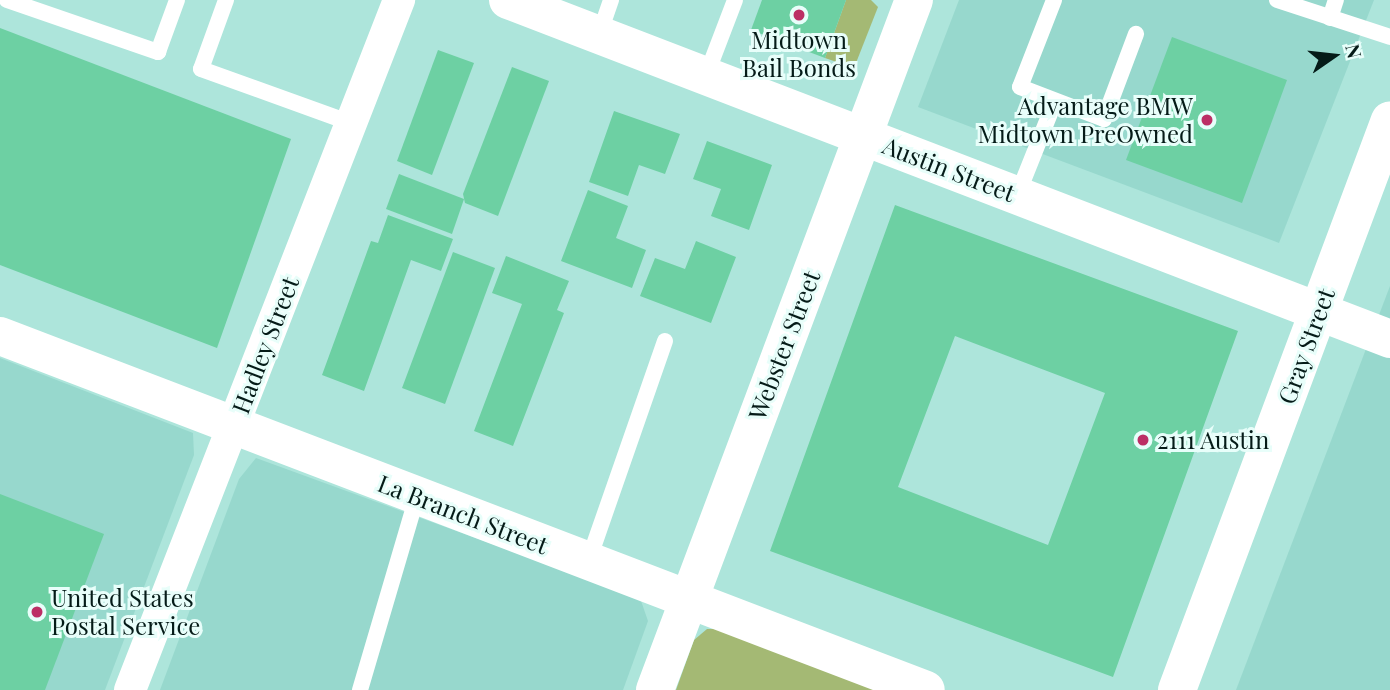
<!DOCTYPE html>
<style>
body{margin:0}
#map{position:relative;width:1390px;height:690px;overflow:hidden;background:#ade5db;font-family:"Playfair Display",serif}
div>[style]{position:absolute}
.built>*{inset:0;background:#97d8cd}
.green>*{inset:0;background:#a4b974}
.building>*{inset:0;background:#6dd0a3}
.service>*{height:16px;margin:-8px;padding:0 8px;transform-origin:8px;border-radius:8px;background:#fff}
.minor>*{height:32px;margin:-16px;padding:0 16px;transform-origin:16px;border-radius:16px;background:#fff}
.tertiary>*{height:38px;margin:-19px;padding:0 19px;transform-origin:19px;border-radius:19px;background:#fff}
.secondary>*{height:38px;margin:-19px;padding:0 19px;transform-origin:19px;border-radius:19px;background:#fff}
.dots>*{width:19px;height:19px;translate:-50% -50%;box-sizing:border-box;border:4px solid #e8fefa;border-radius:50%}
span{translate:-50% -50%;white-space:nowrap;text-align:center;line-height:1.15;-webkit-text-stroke:6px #e8fefa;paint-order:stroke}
.poi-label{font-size:24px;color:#051b18}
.right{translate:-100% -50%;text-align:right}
.left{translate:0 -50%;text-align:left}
.street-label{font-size:24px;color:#051b18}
.north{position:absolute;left:1299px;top:21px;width:70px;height:70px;-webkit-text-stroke:5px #e8fefa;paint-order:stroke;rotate:76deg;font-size:19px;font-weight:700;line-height:28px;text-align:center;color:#051b18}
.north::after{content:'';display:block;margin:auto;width:24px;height:32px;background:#051b18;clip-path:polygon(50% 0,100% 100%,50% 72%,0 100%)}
</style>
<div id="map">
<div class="built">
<i style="clip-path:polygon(959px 0,1374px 0,1279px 243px,918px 107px)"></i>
<i style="clip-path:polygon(1390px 286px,1390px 690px,1236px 690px)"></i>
<i style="clip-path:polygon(0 358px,193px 433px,194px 455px,105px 690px,0 690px)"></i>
<i style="clip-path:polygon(256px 458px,640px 598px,648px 621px,623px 690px,160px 690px,239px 479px)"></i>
</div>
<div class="green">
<i style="clip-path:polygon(846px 0,871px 0,878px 7px,854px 68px,825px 58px)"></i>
<i style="clip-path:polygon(707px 629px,720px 629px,888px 690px,676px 690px,694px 640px)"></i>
</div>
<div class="building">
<i style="clip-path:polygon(762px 0,846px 0,825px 58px,751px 30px)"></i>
<i style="clip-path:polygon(0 28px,291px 139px,217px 348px,0 265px)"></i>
<i style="clip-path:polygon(1172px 37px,1287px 80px,1242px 203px,1126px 160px)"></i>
<i style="clip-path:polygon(438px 50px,474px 63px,432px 175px,397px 161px)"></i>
<i style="clip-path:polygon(512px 67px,549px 81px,498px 216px,465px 203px,463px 194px)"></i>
<i style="clip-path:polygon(614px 111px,680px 134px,665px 174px,639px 165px,628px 196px,589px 182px)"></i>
<i style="clip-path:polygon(707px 141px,772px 165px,749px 230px,711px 216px,721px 189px,693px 179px)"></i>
<i style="clip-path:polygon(399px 174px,464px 199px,452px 234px,386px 209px)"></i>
<i style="clip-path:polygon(588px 190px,628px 206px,616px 238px,646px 250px,632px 288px,561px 261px)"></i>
<i style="clip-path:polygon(evenodd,895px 205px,1238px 331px,1113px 677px,770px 551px,895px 205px,955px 336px,1105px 393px,1048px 545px,898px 487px,955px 336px)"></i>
<i style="clip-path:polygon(388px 215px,453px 239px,441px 271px,411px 260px,364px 391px,322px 375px,371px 241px,378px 243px)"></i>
<i style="clip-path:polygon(696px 241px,736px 257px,711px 323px,640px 296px,655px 258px,685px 269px)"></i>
<i style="clip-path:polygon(453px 252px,495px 268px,445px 404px,402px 388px)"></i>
<i style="clip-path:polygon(506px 256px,569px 281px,557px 310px,564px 313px,513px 446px,474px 431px,522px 304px,492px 293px)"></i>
<i style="clip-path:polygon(0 494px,104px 534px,45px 690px,0 690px)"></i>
</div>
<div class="service">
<i style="left:7px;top:0;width:160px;rotate:19deg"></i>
<i style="left:158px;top:52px;width:55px;rotate:-69.9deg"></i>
<i style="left:226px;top:0;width:73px;rotate:109.9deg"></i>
<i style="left:201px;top:69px;width:159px;rotate:19.8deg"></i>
<i style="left:1054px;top:0;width:93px;rotate:111.3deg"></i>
<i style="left:1020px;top:87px;width:90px;rotate:20.9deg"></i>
<i style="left:1104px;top:119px;width:91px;rotate:-69.4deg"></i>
<i style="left:1277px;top:0;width:119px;rotate:18.1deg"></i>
<i style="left:1330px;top:18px;width:19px;rotate:-72deg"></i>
<i style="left:599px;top:35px;width:37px;rotate:-71deg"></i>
<i style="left:706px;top:76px;width:81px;rotate:-69.1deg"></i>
<i style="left:1017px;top:196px;width:102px;rotate:-68.2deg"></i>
<i style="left:588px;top:562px;width:234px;rotate:-70.8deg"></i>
<i style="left:360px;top:690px;width:202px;rotate:-73.6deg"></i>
</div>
<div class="minor">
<i style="left:130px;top:690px;width:741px;rotate:-68.7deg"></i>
</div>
<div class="tertiary">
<i style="left:508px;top:0;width:945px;rotate:21.02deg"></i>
<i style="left:0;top:336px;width:991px;rotate:20.92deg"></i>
</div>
<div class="secondary">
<i style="left:655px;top:690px;width:737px;rotate:-69.43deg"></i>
<i style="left:1177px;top:690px;width:608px;rotate:-69.51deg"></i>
</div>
<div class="dots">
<i style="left:799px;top:15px;background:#bc2f65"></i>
<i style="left:1207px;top:120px;background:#bc2f65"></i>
<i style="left:1143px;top:440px;background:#bc2f65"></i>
<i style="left:37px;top:612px;background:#bc2f65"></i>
</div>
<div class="poi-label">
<span style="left:799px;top:54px">Midtown<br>Bail Bonds</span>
<span class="right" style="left:1193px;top:120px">Advantage BMW<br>Midtown PreOwned</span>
<span class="left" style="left:1157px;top:440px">2111 Austin</span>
<span class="left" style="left:51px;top:612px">United States<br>Postal Service</span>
</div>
<div class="street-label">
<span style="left:949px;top:169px;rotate:21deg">Austin Street</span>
<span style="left:265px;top:345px;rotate:-69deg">Hadley Street</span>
<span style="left:784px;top:345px;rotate:-69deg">Webster Street</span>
<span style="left:1306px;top:346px;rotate:-70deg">Gray Street</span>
<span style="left:463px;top:514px;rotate:21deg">La Branch Street</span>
</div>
<div class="north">N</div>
</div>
